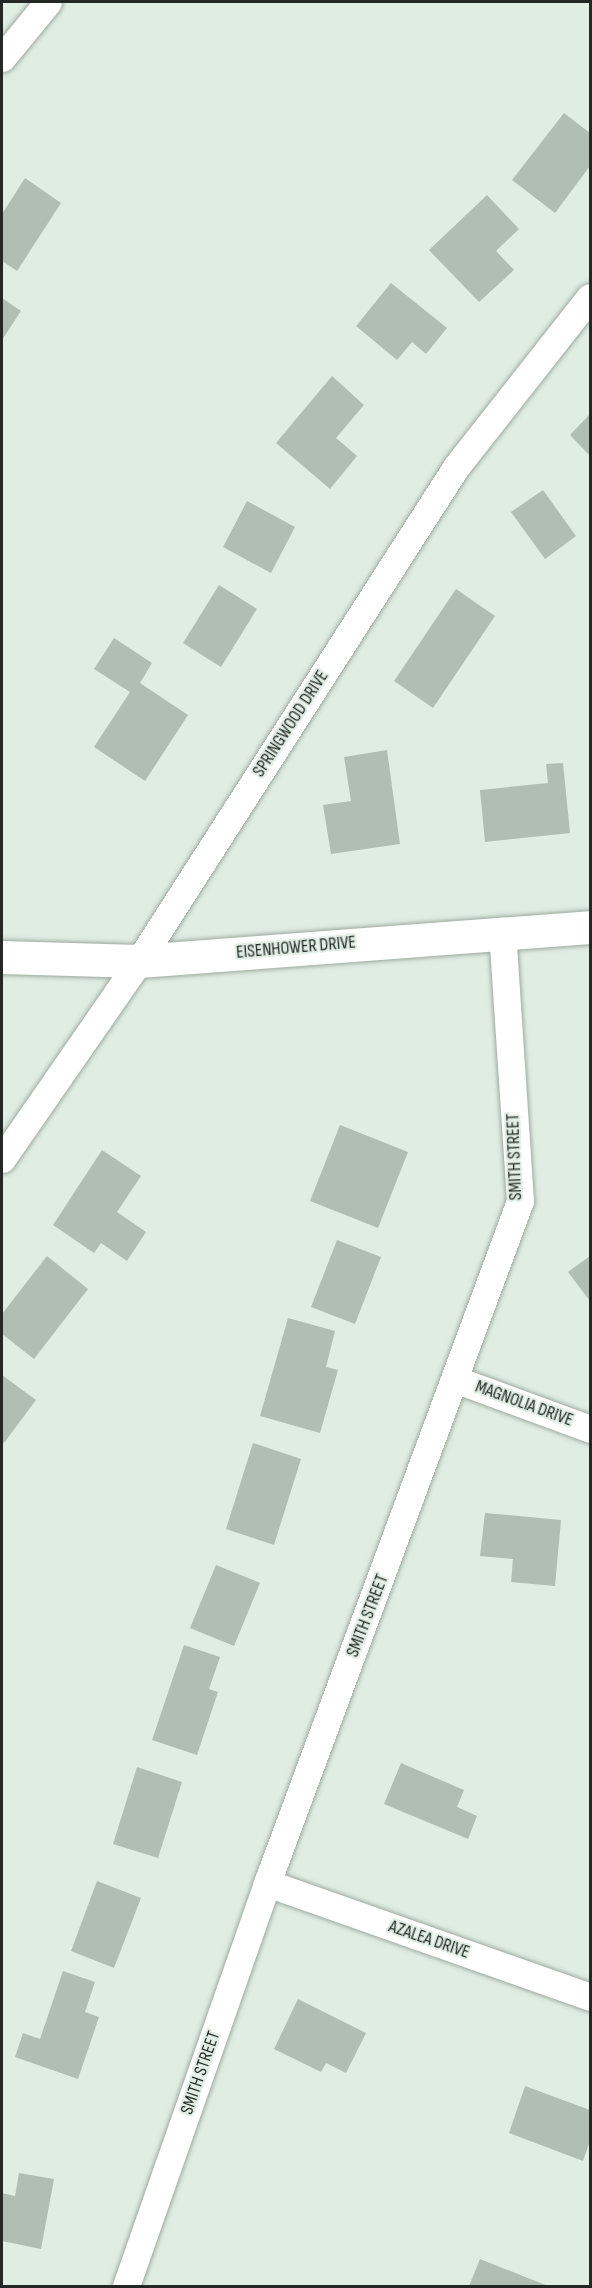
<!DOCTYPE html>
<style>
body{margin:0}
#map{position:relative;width:592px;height:2288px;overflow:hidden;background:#e0ede3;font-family:"Sofia Sans Condensed",sans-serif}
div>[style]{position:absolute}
.building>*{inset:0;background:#b1beb4}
.roads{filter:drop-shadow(0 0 2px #9daaa0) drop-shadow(0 0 2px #9daaa0)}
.street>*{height:27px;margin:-13.5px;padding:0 13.5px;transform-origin:13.5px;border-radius:13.5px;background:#fff}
.secondary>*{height:33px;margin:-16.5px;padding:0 16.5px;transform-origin:16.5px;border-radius:16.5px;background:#fff}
span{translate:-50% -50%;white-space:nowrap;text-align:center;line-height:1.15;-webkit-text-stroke:4.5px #e0ede3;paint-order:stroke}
.street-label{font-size:18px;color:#232824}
.frame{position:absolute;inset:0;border:3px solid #232824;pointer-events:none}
</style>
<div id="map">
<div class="building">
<i style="clip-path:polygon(564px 113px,590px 133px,590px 166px,555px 213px,512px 180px)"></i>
<i style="clip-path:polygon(25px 178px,61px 203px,17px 271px,2px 261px,2px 214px)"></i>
<i style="clip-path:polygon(487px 195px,519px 229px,496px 251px,514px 270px,479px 302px,429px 250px)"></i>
<i style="clip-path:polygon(391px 283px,447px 328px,426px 354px,412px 342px,397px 360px,356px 326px)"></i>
<i style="clip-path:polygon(2px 298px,21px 311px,2px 340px)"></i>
<i style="clip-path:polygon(332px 376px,364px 405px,336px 438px,357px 456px,330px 489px,276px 443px)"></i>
<i style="clip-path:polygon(590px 414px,590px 456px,570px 435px)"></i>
<i style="clip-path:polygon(543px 490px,576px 536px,545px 559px,511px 512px)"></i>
<i style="clip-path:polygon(247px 501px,295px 527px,271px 573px,223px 547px)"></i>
<i style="clip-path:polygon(219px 585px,257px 609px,221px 667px,183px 643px)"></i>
<i style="clip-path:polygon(456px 589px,495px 616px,433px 708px,394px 681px)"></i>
<i style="clip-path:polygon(114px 638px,152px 663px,140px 683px,188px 715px,145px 781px,94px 747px,130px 692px,94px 669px)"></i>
<i style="clip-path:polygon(387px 750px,400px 844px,331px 854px,323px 805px,351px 801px,344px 757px)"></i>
<i style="clip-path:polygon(563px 763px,570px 833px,485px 842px,480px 790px,548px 783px,546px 764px)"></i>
<i style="clip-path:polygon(340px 1125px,408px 1152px,378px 1228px,310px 1201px)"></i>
<i style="clip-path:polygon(102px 1150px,141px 1176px,117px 1212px,146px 1232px,127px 1261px,101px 1243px,94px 1253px,53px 1225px)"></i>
<i style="clip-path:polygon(337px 1240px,381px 1257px,355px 1324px,311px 1307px)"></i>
<i style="clip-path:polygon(47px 1256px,88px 1289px,34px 1359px,2px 1334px,2px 1314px)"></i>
<i style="clip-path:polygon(590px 1256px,590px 1301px,568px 1272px)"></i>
<i style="clip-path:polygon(288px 1318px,335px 1331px,326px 1367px,338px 1370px,320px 1433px,260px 1416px)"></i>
<i style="clip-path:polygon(2px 1375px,36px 1400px,4px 1443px,2px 1441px)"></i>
<i style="clip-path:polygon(253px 1443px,301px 1459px,274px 1545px,226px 1529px)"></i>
<i style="clip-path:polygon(485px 1513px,561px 1520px,555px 1586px,511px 1582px,513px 1559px,480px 1556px)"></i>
<i style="clip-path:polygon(216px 1565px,260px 1583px,234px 1646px,190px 1628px)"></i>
<i style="clip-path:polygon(184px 1645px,220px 1657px,209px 1689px,218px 1692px,197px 1755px,152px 1740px)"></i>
<i style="clip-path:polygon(401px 1763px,464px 1790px,457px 1807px,477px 1816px,468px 1839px,384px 1804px)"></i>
<i style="clip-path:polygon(137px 1767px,182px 1782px,158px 1858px,113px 1844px)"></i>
<i style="clip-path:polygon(97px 1881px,141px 1898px,114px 1968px,71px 1951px)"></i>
<i style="clip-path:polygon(63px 1971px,95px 1982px,85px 2012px,99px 2017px,78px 2079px,15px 2057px,23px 2033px,40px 2039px)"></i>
<i style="clip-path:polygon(298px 1999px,366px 2033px,346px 2073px,326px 2063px,321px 2072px,274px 2049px)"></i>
<i style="clip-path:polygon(525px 2086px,590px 2110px,590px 2141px,583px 2161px,509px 2133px)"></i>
<i style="clip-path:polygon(19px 2173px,54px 2179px,41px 2249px,2px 2241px,2px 2193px,15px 2196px)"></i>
<i style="clip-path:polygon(480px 2259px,548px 2286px,469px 2286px)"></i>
</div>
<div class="roads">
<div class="street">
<i style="left:2px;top:58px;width:72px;rotate:-50.6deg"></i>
<i style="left:2px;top:1159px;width:241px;rotate:-55.3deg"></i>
<i style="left:139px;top:961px;width:587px;rotate:-57.31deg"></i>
<i style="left:456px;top:467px;width:216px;rotate:-51.8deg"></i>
<i style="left:457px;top:1380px;width:142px;rotate:20.2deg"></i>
<i style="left:267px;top:1883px;width:343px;rotate:19.4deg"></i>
<i style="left:126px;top:2286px;width:427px;rotate:-70.7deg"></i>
<i style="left:267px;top:1883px;width:727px;rotate:-69.65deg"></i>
<i style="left:520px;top:1201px;width:271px;rotate:-93.8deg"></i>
</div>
<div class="secondary">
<i style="left:2px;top:957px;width:137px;rotate:1.7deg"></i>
<i style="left:139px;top:961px;width:452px;rotate:-4.3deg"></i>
</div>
</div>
<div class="street-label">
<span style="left:291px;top:724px;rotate:-57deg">SPRINGWOOD DRIVE</span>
<span style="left:296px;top:948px;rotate:-5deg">EISENHOWER DRIVE</span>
<span style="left:515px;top:1157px;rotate:-92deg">SMITH STREET</span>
<span style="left:524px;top:1404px;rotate:20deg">MAGNOLIA DRIVE</span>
<span style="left:368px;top:1616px;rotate:-69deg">SMITH STREET</span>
<span style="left:429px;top:1940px;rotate:19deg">AZALEA DRIVE</span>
<span style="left:201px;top:2073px;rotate:-71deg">SMITH STREET</span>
</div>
<div class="frame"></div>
</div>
